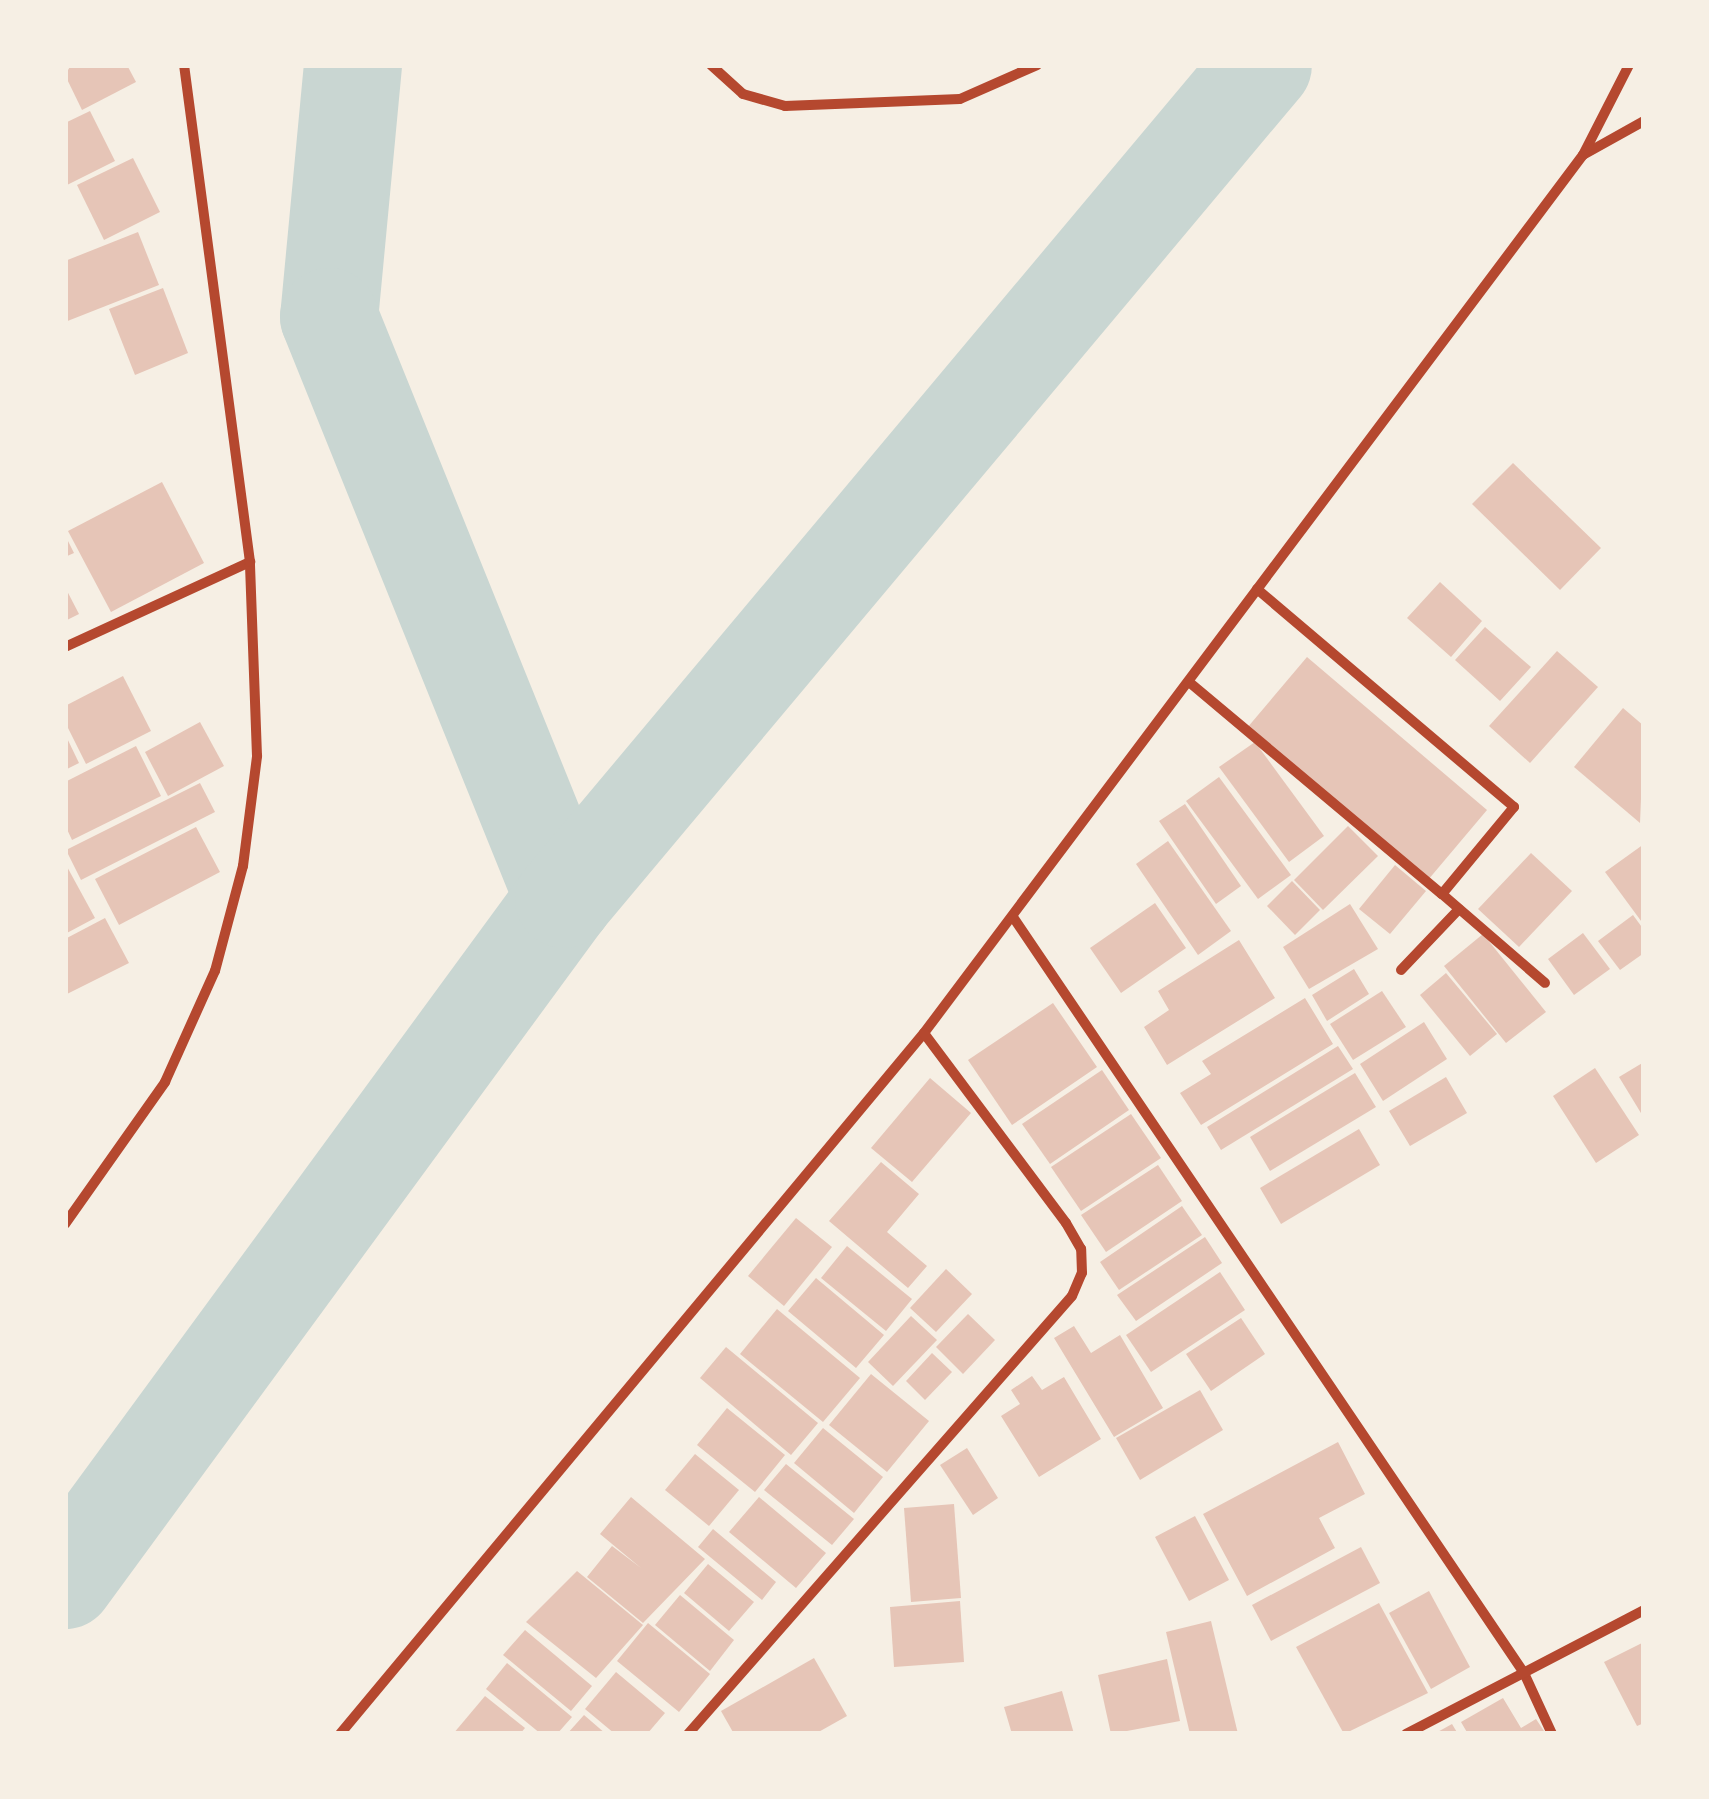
<!DOCTYPE html>
<style>
body{margin:0}
#map{position:relative;width:1709px;height:1799px;overflow:hidden;background:#f6efe4;font-family:"Zilla Slab",serif}
div>[style]{position:absolute}
.river>*{height:98px;margin:-49px;padding:0 49px;transform-origin:49px;border-radius:49px;background:#c9d6d2}
.building>*{inset:0;background:#e6c5b7}
.minor>*{height:10px;margin:-5px;padding:0 5px;transform-origin:5px;border-radius:5px;background:#b5482f}
span{translate:-50% -50%;white-space:nowrap;text-align:center;line-height:1.15;-webkit-text-stroke:10px #f6efe4;paint-order:stroke}
.frame{position:absolute;inset:0;border:68px solid #f6efe4;pointer-events:none}
</style>
<div id="map">
<div class="river">
<i style="left:353px;top:65px;width:253px;rotate:95.4deg"></i>
<i style="left:329px;top:317px;width:628px;rotate:68.01deg"></i>
<i style="left:65px;top:1580px;width:844px;rotate:-53.77deg"></i>
<i style="left:564px;top:899px;width:1088px;rotate:-50.03deg"></i>
</div>
<div class="building">
<i style="clip-path:polygon(71px 65px,127px 65px,136px 82px,82px 110px,65px 75px)"></i>
<i style="clip-path:polygon(90px 111px,115px 161px,65px 186px,65px 123px)"></i>
<i style="clip-path:polygon(133px 158px,160px 212px,104px 240px,77px 185px)"></i>
<i style="clip-path:polygon(138px 232px,159px 285px,65px 322px,65px 261px)"></i>
<i style="clip-path:polygon(163px 288px,188px 353px,135px 375px,109px 309px)"></i>
<i style="clip-path:polygon(1513px 463px,1601px 548px,1560px 590px,1472px 504px)"></i>
<i style="clip-path:polygon(162px 482px,204px 563px,111px 612px,68px 531px)"></i>
<i style="clip-path:polygon(65px 535px,74px 553px,65px 557px)"></i>
<i style="clip-path:polygon(1440px 582px,1482px 621px,1451px 657px,1407px 618px)"></i>
<i style="clip-path:polygon(65px 587px,79px 614px,65px 621px)"></i>
<i style="clip-path:polygon(1485px 627px,1531px 667px,1500px 701px,1455px 660px)"></i>
<i style="clip-path:polygon(1557px 651px,1598px 687px,1530px 763px,1489px 726px)"></i>
<i style="clip-path:polygon(1307px 657px,1487px 810px,1428px 880px,1247px 728px)"></i>
<i style="clip-path:polygon(123px 676px,151px 731px,86px 764px,65px 722px,65px 706px)"></i>
<i style="clip-path:polygon(1623px 708px,1644px 726px,1640px 823px,1574px 767px)"></i>
<i style="clip-path:polygon(200px 722px,224px 766px,168px 796px,145px 752px)"></i>
<i style="clip-path:polygon(65px 734px,79px 763px,65px 770px)"></i>
<i style="clip-path:polygon(1255px 742px,1324px 836px,1289px 862px,1219px 767px)"></i>
<i style="clip-path:polygon(136px 746px,161px 796px,72px 840px,65px 825px,65px 782px)"></i>
<i style="clip-path:polygon(1219px 777px,1291px 875px,1258px 899px,1186px 801px)"></i>
<i style="clip-path:polygon(200px 783px,215px 812px,81px 880px,66px 850px)"></i>
<i style="clip-path:polygon(1185px 804px,1241px 886px,1216px 904px,1159px 821px)"></i>
<i style="clip-path:polygon(1348px 826px,1378px 856px,1323px 910px,1294px 880px)"></i>
<i style="clip-path:polygon(196px 827px,220px 872px,119px 925px,95px 879px)"></i>
<i style="clip-path:polygon(1168px 841px,1231px 931px,1198px 955px,1136px 864px)"></i>
<i style="clip-path:polygon(1644px 844px,1644px 925px,1605px 872px)"></i>
<i style="clip-path:polygon(1531px 853px,1572px 891px,1519px 947px,1478px 909px)"></i>
<i style="clip-path:polygon(65px 863px,95px 918px,65px 934px)"></i>
<i style="clip-path:polygon(1395px 865px,1426px 891px,1390px 934px,1359px 909px)"></i>
<i style="clip-path:polygon(1292px 881px,1320px 910px,1295px 935px,1267px 906px)"></i>
<i style="clip-path:polygon(1155px 903px,1186px 948px,1121px 993px,1090px 948px)"></i>
<i style="clip-path:polygon(1350px 904px,1378px 949px,1309px 989px,1283px 947px)"></i>
<i style="clip-path:polygon(1633px 915px,1644px 930px,1644px 953px,1620px 970px,1598px 941px)"></i>
<i style="clip-path:polygon(105px 918px,129px 963px,65px 995px,65px 939px)"></i>
<i style="clip-path:polygon(1583px 933px,1610px 969px,1574px 995px,1548px 959px)"></i>
<i style="clip-path:polygon(1483px 934px,1546px 1012px,1506px 1043px,1444px 966px)"></i>
<i style="clip-path:polygon(1239px 940px,1275px 998px,1167px 1065px,1144px 1027px,1169px 1010px,1158px 991px)"></i>
<i style="clip-path:polygon(1354px 969px,1369px 994px,1327px 1021px,1312px 995px)"></i>
<i style="clip-path:polygon(1446px 973px,1497px 1034px,1470px 1056px,1420px 995px)"></i>
<i style="clip-path:polygon(1382px 991px,1406px 1027px,1353px 1060px,1330px 1024px)"></i>
<i style="clip-path:polygon(1305px 998px,1333px 1044px,1201px 1125px,1180px 1093px,1211px 1074px,1202px 1061px)"></i>
<i style="clip-path:polygon(1053px 1003px,1097px 1067px,1012px 1125px,968px 1060px)"></i>
<i style="clip-path:polygon(1424px 1022px,1447px 1059px,1383px 1101px,1360px 1064px)"></i>
<i style="clip-path:polygon(1338px 1046px,1353px 1069px,1221px 1150px,1207px 1127px)"></i>
<i style="clip-path:polygon(1644px 1062px,1644px 1118px,1619px 1077px)"></i>
<i style="clip-path:polygon(1595px 1068px,1639px 1135px,1596px 1163px,1553px 1096px)"></i>
<i style="clip-path:polygon(1102px 1070px,1129px 1110px,1050px 1164px,1022px 1124px)"></i>
<i style="clip-path:polygon(1355px 1073px,1376px 1107px,1270px 1171px,1250px 1137px)"></i>
<i style="clip-path:polygon(1446px 1077px,1467px 1113px,1410px 1146px,1389px 1111px)"></i>
<i style="clip-path:polygon(930px 1078px,971px 1113px,912px 1182px,871px 1148px)"></i>
<i style="clip-path:polygon(1131px 1114px,1161px 1158px,1081px 1211px,1051px 1167px)"></i>
<i style="clip-path:polygon(1359px 1129px,1380px 1165px,1281px 1224px,1260px 1188px)"></i>
<i style="clip-path:polygon(881px 1162px,919px 1194px,887px 1232px,927px 1266px,908px 1288px,829px 1221px)"></i>
<i style="clip-path:polygon(1158px 1165px,1182px 1201px,1106px 1252px,1081px 1215px)"></i>
<i style="clip-path:polygon(1182px 1206px,1202px 1235px,1119px 1290px,1100px 1262px)"></i>
<i style="clip-path:polygon(796px 1218px,832px 1247px,784px 1306px,748px 1276px)"></i>
<i style="clip-path:polygon(1205px 1237px,1222px 1263px,1136px 1321px,1117px 1295px)"></i>
<i style="clip-path:polygon(847px 1246px,912px 1299px,886px 1331px,821px 1278px)"></i>
<i style="clip-path:polygon(946px 1269px,972px 1294px,936px 1332px,910px 1308px)"></i>
<i style="clip-path:polygon(1220px 1272px,1245px 1310px,1151px 1372px,1126px 1335px)"></i>
<i style="clip-path:polygon(816px 1278px,884px 1335px,856px 1368px,788px 1311px)"></i>
<i style="clip-path:polygon(777px 1309px,860px 1378px,823px 1422px,740px 1354px)"></i>
<i style="clip-path:polygon(968px 1314px,995px 1340px,963px 1374px,936px 1347px)"></i>
<i style="clip-path:polygon(911px 1316px,937px 1340px,893px 1386px,868px 1362px)"></i>
<i style="clip-path:polygon(1241px 1318px,1265px 1354px,1211px 1391px,1186px 1354px)"></i>
<i style="clip-path:polygon(1074px 1326px,1091px 1353px,1120px 1335px,1163px 1408px,1114px 1437px,1054px 1338px)"></i>
<i style="clip-path:polygon(726px 1347px,818px 1423px,791px 1455px,700px 1378px)"></i>
<i style="clip-path:polygon(932px 1353px,952px 1372px,925px 1400px,906px 1381px)"></i>
<i style="clip-path:polygon(871px 1374px,929px 1421px,887px 1472px,829px 1425px)"></i>
<i style="clip-path:polygon(1032px 1376px,1042px 1390px,1064px 1377px,1101px 1439px,1039px 1477px,1001px 1416px,1020px 1404px,1011px 1390px)"></i>
<i style="clip-path:polygon(1200px 1390px,1223px 1430px,1140px 1480px,1116px 1438px)"></i>
<i style="clip-path:polygon(727px 1408px,785px 1455px,755px 1492px,697px 1445px)"></i>
<i style="clip-path:polygon(823px 1428px,883px 1477px,854px 1513px,794px 1463px)"></i>
<i style="clip-path:polygon(1338px 1442px,1365px 1494px,1319px 1518px,1335px 1548px,1247px 1596px,1203px 1514px)"></i>
<i style="clip-path:polygon(967px 1448px,998px 1498px,973px 1515px,940px 1465px)"></i>
<i style="clip-path:polygon(695px 1454px,739px 1490px,709px 1526px,665px 1490px)"></i>
<i style="clip-path:polygon(786px 1464px,854px 1519px,832px 1545px,764px 1490px)"></i>
<i style="clip-path:polygon(631px 1497px,705px 1559px,643px 1623px,587px 1577px,612px 1546px,641px 1568px,600px 1534px)"></i>
<i style="clip-path:polygon(759px 1497px,826px 1553px,796px 1588px,729px 1532px)"></i>
<i style="clip-path:polygon(954px 1504px,961px 1598px,911px 1602px,904px 1508px)"></i>
<i style="clip-path:polygon(1195px 1516px,1229px 1580px,1189px 1601px,1155px 1537px)"></i>
<i style="clip-path:polygon(713px 1529px,776px 1582px,762px 1600px,698px 1547px)"></i>
<i style="clip-path:polygon(1361px 1547px,1380px 1583px,1271px 1641px,1252px 1605px)"></i>
<i style="clip-path:polygon(708px 1564px,754px 1602px,729px 1631px,684px 1593px)"></i>
<i style="clip-path:polygon(577px 1571px,643px 1625px,596px 1678px,526px 1622px)"></i>
<i style="clip-path:polygon(1429px 1591px,1470px 1667px,1431px 1689px,1389px 1613px)"></i>
<i style="clip-path:polygon(680px 1595px,734px 1640px,710px 1671px,655px 1625px)"></i>
<i style="clip-path:polygon(960px 1601px,964px 1662px,894px 1667px,890px 1607px)"></i>
<i style="clip-path:polygon(1379px 1603px,1428px 1693px,1344px 1734px,1296px 1647px)"></i>
<i style="clip-path:polygon(1211px 1621px,1238px 1734px,1190px 1734px,1166px 1632px)"></i>
<i style="clip-path:polygon(648px 1623px,710px 1674px,679px 1712px,617px 1661px)"></i>
<i style="clip-path:polygon(525px 1630px,592px 1686px,571px 1711px,503px 1655px)"></i>
<i style="clip-path:polygon(1644px 1642px,1644px 1723px,1637px 1726px,1604px 1662px)"></i>
<i style="clip-path:polygon(814px 1658px,847px 1716px,815px 1734px,734px 1734px,721px 1711px)"></i>
<i style="clip-path:polygon(1167px 1659px,1180px 1721px,1111px 1734px,1098px 1675px)"></i>
<i style="clip-path:polygon(507px 1663px,572px 1717px,557px 1734px,541px 1734px,486px 1689px)"></i>
<i style="clip-path:polygon(616px 1672px,665px 1713px,647px 1734px,615px 1734px,585px 1709px)"></i>
<i style="clip-path:polygon(1062px 1691px,1074px 1734px,1012px 1734px,1004px 1707px)"></i>
<i style="clip-path:polygon(485px 1696px,525px 1728px,520px 1734px,453px 1734px)"></i>
<i style="clip-path:polygon(1503px 1698px,1521px 1728px,1536px 1719px,1546px 1734px,1468px 1734px,1461px 1722px)"></i>
<i style="clip-path:polygon(584px 1715px,606px 1734px,567px 1734px)"></i>
<i style="clip-path:polygon(1452px 1724px,1458px 1734px,1434px 1734px)"></i>
</div>
<div class="minor">
<i style="left:711px;top:65px;width:43px;rotate:42.2deg"></i>
<i style="left:743px;top:94px;width:44px;rotate:15.9deg"></i>
<i style="left:785px;top:106px;width:175px;rotate:-2.3deg"></i>
<i style="left:960px;top:99px;width:84px;rotate:-23.8deg"></i>
<i style="left:1583px;top:155px;width:70px;rotate:-29.1deg"></i>
<i style="left:65px;top:647px;width:204px;rotate:-24.7deg"></i>
<i style="left:1189px;top:682px;width:330px;rotate:40deg"></i>
<i style="left:1442px;top:894px;width:113px;rotate:-50.4deg"></i>
<i style="left:1514px;top:807px;width:337px;rotate:-139.7deg"></i>
<i style="left:1442px;top:894px;width:136px;rotate:40.8deg"></i>
<i style="left:1013px;top:917px;width:913px;rotate:55.94deg"></i>
<i style="left:1524px;top:1673px;width:67px;rotate:65.3deg"></i>
<i style="left:1401px;top:970px;width:84px;rotate:-46.4deg"></i>
<i style="left:65px;top:1224px;width:174px;rotate:-54.8deg"></i>
<i style="left:165px;top:1082px;width:122px;rotate:-65.8deg"></i>
<i style="left:215px;top:971px;width:109px;rotate:-75.1deg"></i>
<i style="left:243px;top:866px;width:111px;rotate:-82.7deg"></i>
<i style="left:257px;top:756px;width:194px;rotate:-92.1deg"></i>
<i style="left:250px;top:562px;width:501px;rotate:-97.56deg"></i>
<i style="left:340px;top:1734px;width:912px;rotate:-50.2deg"></i>
<i style="left:924px;top:1033px;width:1098px;rotate:-53.11deg"></i>
<i style="left:1583px;top:155px;width:101px;rotate:-62.9deg"></i>
<i style="left:688px;top:1734px;width:582px;rotate:-48.76deg"></i>
<i style="left:1072px;top:1296px;width:25px;rotate:-67deg"></i>
<i style="left:1082px;top:1273px;width:24px;rotate:-92deg"></i>
<i style="left:1081px;top:1249px;width:30px;rotate:-120deg"></i>
<i style="left:1066px;top:1223px;width:237px;rotate:-126.8deg"></i>
<i style="left:1406px;top:1734px;width:268px;rotate:-27.5deg"></i>
</div>
<div class="frame"></div>
</div>
